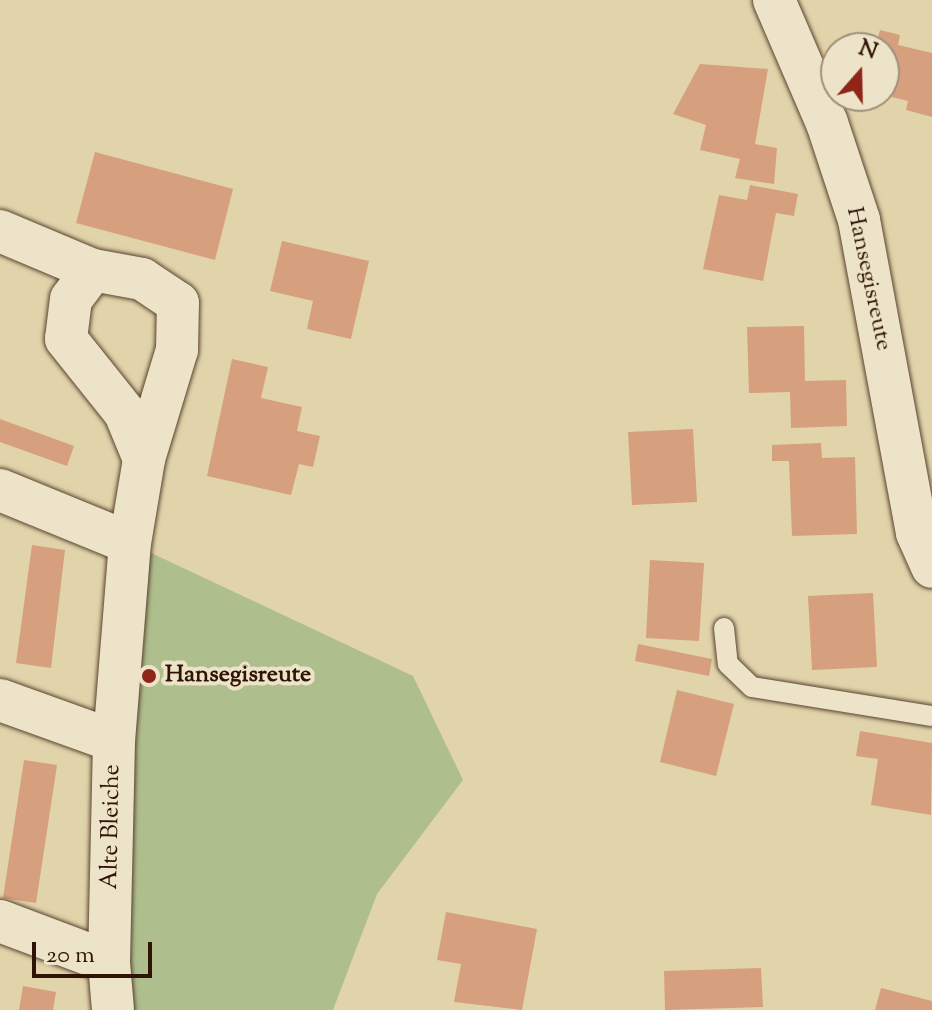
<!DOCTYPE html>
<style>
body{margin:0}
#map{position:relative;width:932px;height:1010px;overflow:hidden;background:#e1d4ab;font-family:"Sorts Mill Goudy",serif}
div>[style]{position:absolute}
.green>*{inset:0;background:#aebe8d}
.building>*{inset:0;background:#d69f7d}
.roads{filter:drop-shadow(0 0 2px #5b432f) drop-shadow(0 0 2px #5b432f)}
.lane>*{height:20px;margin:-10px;padding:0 10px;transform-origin:10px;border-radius:10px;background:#ece3c8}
.street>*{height:42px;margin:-21px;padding:0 21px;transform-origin:21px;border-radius:21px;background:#ece3c8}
.dots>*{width:22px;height:22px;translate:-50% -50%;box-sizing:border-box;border:4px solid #ece3c8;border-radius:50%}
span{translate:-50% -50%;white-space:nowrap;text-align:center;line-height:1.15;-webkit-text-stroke:8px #ece3c8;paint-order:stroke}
.street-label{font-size:24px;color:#2e1306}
.poi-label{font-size:24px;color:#2e1306;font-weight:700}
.left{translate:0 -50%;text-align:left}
.north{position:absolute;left:820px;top:32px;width:80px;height:80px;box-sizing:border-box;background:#ece3c8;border:2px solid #a0907a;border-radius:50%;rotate:20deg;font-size:22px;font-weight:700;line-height:32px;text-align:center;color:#2e1306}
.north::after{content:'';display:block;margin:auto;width:28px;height:36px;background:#8f2418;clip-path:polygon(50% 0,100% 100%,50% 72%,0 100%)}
.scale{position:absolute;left:32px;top:942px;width:120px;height:36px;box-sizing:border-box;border:4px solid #2e1306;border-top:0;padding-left:10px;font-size:24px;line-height:28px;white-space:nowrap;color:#2e1306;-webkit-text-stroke:6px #ece3c8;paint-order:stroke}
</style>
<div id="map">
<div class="green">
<i style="clip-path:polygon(130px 543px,413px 676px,463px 780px,377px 894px,333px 1010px,113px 1010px)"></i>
</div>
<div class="building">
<i style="clip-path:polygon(880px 30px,900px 35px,898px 45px,932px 53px,932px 117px,906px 110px,908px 101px,884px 95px,884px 48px,875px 48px)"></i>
<i style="clip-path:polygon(700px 64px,768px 69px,755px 144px,777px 148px,774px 184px,735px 178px,740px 159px,700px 150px,706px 125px,673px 114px)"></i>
<i style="clip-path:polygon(95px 152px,233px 189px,215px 260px,76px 223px)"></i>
<i style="clip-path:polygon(750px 185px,798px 194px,794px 216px,776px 213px,763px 281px,703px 269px,719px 195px,747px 200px)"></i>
<i style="clip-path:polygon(282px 241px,369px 261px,351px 339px,307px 329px,313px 301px,270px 291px)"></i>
<i style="clip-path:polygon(804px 326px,805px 381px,846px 380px,847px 426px,791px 428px,790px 392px,749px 393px,747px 327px)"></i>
<i style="clip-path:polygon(232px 359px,268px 367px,261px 398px,302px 407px,297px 431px,320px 436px,313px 467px,299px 464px,291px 495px,207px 476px)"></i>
<i style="clip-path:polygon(0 419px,74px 446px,67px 466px,0 442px)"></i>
<i style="clip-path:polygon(693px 429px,697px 502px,632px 505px,628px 432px)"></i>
<i style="clip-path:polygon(821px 443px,822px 458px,855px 457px,857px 534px,792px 536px,789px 461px,772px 461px,772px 445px)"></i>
<i style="clip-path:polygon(32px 545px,65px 550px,51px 668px,16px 663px)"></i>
<i style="clip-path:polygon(650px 560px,704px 563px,699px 641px,646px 638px)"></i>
<i style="clip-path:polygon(873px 593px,877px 667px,812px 670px,808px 596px)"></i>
<i style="clip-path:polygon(638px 644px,712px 659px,709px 676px,635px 661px)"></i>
<i style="clip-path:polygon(677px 690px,734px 704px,716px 776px,660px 762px)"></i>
<i style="clip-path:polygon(860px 731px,932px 743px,931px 815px,871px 805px,878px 759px,856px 756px)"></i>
<i style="clip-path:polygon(24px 760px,57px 765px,36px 903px,3px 898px)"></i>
<i style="clip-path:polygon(446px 912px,537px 929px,522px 1010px,454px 1002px,461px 964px,437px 960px)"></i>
<i style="clip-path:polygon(761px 968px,763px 1007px,665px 1010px,664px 971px)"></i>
<i style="clip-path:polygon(23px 986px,56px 992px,53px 1010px,19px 1010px)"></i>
<i style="clip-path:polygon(881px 988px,932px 1001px,932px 1010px,875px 1010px)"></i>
</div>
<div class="roads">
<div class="lane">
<i style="left:724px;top:628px;width:36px;rotate:84deg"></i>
<i style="left:728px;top:664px;width:33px;rotate:44deg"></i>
<i style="left:752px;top:687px;width:182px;rotate:9.2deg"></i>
</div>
<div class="street">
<i style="left:774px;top:0;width:134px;rotate:66.7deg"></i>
<i style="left:827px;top:123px;width:102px;rotate:71.7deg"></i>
<i style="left:859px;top:220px;width:318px;rotate:79.5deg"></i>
<i style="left:917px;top:533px;width:37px;rotate:66deg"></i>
<i style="left:0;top:231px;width:101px;rotate:22.8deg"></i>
<i style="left:0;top:490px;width:140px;rotate:22.2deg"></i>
<i style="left:0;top:700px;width:121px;rotate:19.8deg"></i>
<i style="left:0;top:921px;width:116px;rotate:20.6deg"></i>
<i style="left:113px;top:1010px;width:48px;rotate:-94.8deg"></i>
<i style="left:109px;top:962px;width:221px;rotate:-88.7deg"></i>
<i style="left:114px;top:741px;width:199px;rotate:-85.4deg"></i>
<i style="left:130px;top:543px;width:85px;rotate:-80.5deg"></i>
<i style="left:144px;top:459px;width:114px;rotate:-73.2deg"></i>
<i style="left:177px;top:350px;width:47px;rotate:-88.8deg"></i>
<i style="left:178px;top:303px;width:43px;rotate:-146.3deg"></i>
<i style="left:142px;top:279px;width:50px;rotate:-169.6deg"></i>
<i style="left:93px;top:270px;width:36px;rotate:127deg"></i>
<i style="left:71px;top:299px;width:40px;rotate:97.1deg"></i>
<i style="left:66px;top:339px;width:95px;rotate:51.4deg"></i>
<i style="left:125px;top:413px;width:50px;rotate:67.6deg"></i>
</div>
</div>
<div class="dots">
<i style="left:149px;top:676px;background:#8f2418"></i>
</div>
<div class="street-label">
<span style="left:868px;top:279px;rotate:78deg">Hansegisreute</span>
<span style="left:112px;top:827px;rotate:-89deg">Alte Bleiche</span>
</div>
<div class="poi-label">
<span class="left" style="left:165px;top:676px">Hansegisreute</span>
</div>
<div class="north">N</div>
<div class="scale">20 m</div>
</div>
